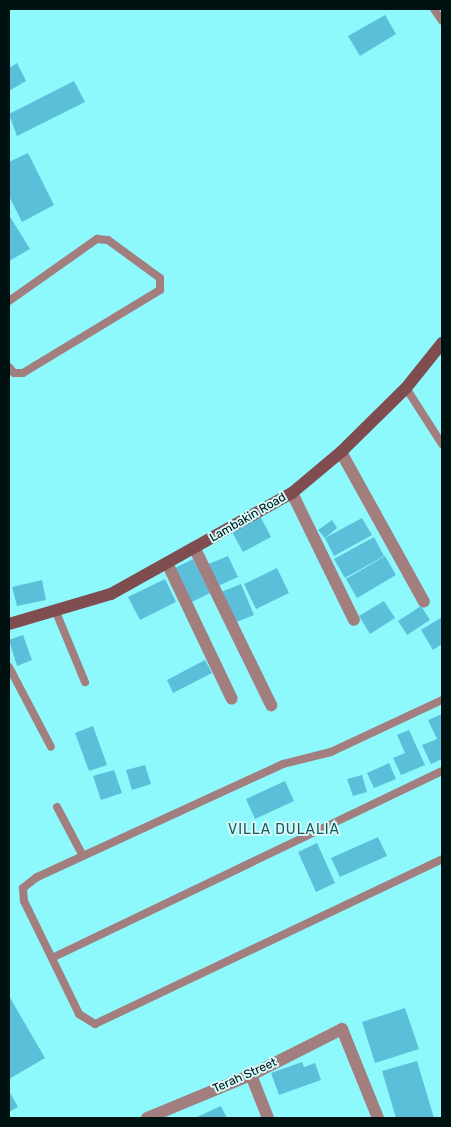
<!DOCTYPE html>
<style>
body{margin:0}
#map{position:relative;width:451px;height:1127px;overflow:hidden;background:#8ef9fc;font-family:Rubik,sans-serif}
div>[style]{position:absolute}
.building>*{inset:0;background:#5cbfda}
.service>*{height:8px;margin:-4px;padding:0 4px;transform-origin:4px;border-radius:4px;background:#a27e7e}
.minor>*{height:12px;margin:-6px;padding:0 6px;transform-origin:6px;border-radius:6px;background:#a27e7e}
.secondary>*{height:12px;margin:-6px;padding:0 6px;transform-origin:6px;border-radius:6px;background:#7f4d4f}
span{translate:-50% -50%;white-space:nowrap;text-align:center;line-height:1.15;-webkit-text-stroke:4px #d4fafb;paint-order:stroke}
.street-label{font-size:12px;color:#001112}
.neighbourhood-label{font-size:14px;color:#1b5758;letter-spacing:1px}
.frame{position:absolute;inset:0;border:10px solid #001112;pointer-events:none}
</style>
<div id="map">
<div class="building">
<i style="clip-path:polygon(385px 15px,396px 34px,360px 56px,348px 36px)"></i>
<i style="clip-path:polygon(17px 63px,26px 81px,9px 91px,9px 68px)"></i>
<i style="clip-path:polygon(74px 81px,85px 102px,17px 136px,9px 114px)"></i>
<i style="clip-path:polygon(28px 153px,54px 205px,22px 222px,9px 196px,9px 162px)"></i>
<i style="clip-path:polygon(9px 215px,30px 249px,9px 261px)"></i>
<i style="clip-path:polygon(260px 516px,271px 537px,243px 552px,232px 532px)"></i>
<i style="clip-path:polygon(362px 518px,372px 535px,334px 556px,325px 538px)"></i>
<i style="clip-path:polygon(332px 520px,337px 528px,325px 538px,318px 530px)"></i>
<i style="clip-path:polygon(374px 537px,384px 556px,345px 578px,334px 559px)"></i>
<i style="clip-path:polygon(228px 556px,238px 577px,216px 587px,206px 565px)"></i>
<i style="clip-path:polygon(385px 556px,396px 575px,357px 598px,346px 579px)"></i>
<i style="clip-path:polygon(193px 559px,210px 593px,192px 602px,175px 568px)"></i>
<i style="clip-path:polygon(277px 568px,289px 593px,256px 609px,244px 584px)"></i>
<i style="clip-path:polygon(165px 579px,176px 602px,140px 620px,128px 597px)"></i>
<i style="clip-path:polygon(42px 580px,46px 600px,17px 606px,12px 587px)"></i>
<i style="clip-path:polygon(241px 584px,254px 615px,234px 623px,221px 592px)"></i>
<i style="clip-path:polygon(384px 601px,395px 618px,370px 634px,359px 616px)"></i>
<i style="clip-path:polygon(421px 606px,430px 620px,407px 635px,398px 621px)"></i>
<i style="clip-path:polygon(442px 617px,442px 644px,433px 650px,421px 630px)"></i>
<i style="clip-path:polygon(23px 635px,32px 660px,17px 666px,9px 640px)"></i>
<i style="clip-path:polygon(205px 660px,212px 673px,173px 693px,167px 680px)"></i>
<i style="clip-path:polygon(442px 714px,442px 759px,431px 764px,422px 745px,437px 739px,428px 720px)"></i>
<i style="clip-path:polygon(93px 726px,107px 765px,89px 771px,75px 733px)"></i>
<i style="clip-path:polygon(409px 730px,425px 765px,401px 775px,393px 758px,405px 753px,397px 735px)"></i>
<i style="clip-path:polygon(389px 763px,396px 779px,374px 788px,367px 773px)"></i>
<i style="clip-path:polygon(145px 765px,151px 784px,132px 790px,126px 770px)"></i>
<i style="clip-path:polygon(114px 770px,122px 793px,101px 800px,93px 776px)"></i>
<i style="clip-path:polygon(362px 775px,367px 792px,353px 796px,347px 779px)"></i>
<i style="clip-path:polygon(285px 781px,294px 801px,255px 819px,246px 799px)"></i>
<i style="clip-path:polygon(378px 837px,387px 856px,340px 877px,331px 858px)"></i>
<i style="clip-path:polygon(317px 843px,335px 883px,316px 892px,298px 852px)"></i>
<i style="clip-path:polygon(9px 996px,45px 1058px,9px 1079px)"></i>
<i style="clip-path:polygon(405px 1008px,419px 1049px,375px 1063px,362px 1022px)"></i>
<i style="clip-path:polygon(417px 1061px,434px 1118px,396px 1118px,382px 1071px)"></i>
<i style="clip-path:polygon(302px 1062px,304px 1067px,315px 1063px,321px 1080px,279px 1095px,271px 1073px)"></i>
<i style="clip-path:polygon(9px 1091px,18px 1107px,9px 1112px)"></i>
<i style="clip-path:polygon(221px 1106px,227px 1118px,198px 1118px,197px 1117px)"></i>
</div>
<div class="service">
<i style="left:434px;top:9px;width:14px;rotate:56deg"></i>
<i style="left:9px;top:301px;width:108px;rotate:-35.2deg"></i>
<i style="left:97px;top:239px;width:11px;rotate:5deg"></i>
<i style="left:108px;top:240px;width:64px;rotate:36.2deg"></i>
<i style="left:160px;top:278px;width:12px;rotate:90deg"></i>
<i style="left:160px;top:290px;width:160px;rotate:148.8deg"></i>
<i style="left:23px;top:373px;width:9px;rotate:180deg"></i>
<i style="left:14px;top:373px;width:8px;rotate:-130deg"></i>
<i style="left:406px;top:388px;width:67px;rotate:57.3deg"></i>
<i style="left:56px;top:612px;width:76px;rotate:67.5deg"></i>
<i style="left:9px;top:667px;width:90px;rotate:62.3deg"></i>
<i style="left:442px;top:700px;width:123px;rotate:154.9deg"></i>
<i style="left:331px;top:752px;width:49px;rotate:166deg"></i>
<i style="left:283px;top:764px;width:271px;rotate:155.3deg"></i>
<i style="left:37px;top:877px;width:18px;rotate:142deg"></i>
<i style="left:23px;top:888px;width:13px;rotate:86deg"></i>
<i style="left:24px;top:901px;width:126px;rotate:64deg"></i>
<i style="left:79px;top:1014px;width:19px;rotate:32deg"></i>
<i style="left:95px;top:1024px;width:384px;rotate:-25.4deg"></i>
<i style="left:57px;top:807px;width:55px;rotate:62deg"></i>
<i style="left:54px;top:957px;width:430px;rotate:-25.6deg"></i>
</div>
<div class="minor">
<i style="left:341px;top:452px;width:171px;rotate:61deg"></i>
<i style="left:292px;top:493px;width:141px;rotate:64deg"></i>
<i style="left:195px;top:549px;width:174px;rotate:64deg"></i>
<i style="left:168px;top:565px;width:148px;rotate:64.5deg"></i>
<i style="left:251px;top:1075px;width:46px;rotate:68.4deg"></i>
<i style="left:147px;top:1118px;width:113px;rotate:-22.5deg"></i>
<i style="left:251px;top:1075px;width:102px;rotate:-26.8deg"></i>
<i style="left:342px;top:1029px;width:96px;rotate:68deg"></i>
</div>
<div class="secondary">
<i style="left:9px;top:624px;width:106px;rotate:-16.4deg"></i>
<i style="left:111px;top:594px;width:207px;rotate:-29.2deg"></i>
<i style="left:292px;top:493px;width:64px;rotate:-39.9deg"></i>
<i style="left:341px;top:452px;width:91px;rotate:-44.6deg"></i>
<i style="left:406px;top:388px;width:58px;rotate:-51.3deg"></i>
</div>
<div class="street-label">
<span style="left:248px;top:518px;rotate:-30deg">Lambakin Road</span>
<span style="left:245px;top:1076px;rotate:-24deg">Terah Street</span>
</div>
<div class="neighbourhood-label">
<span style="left:284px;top:830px">VILLA DULALIA</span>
</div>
<div class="frame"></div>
</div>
